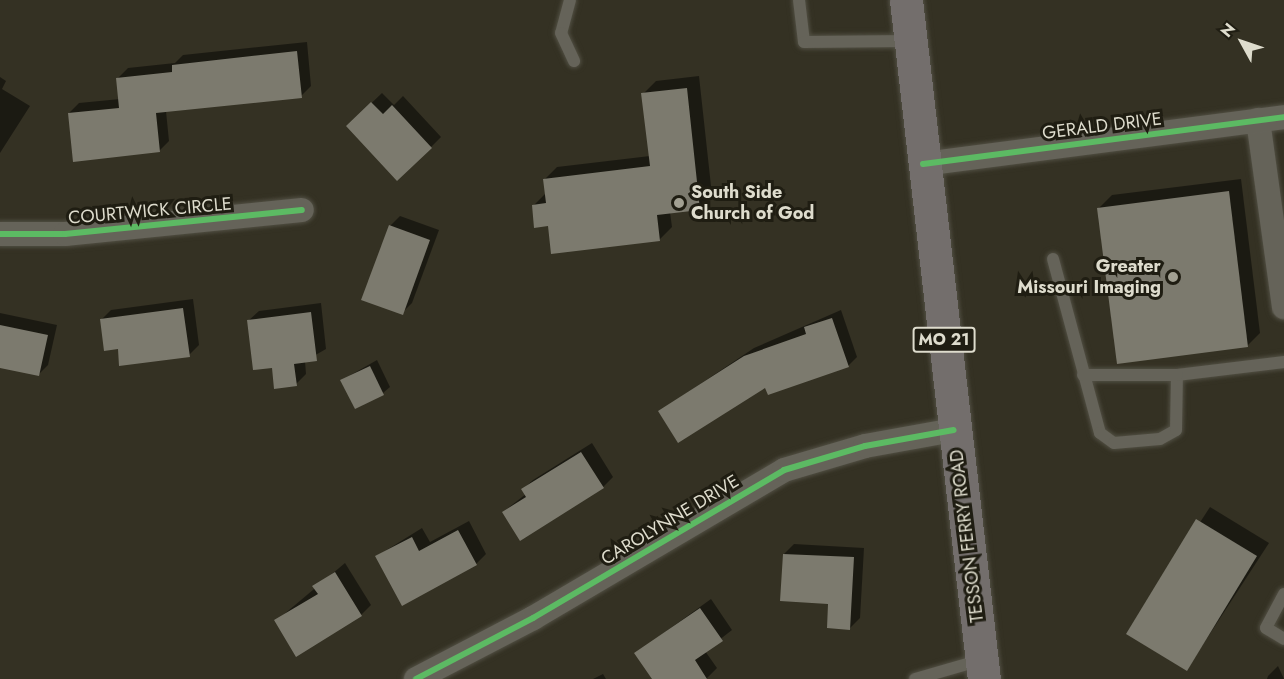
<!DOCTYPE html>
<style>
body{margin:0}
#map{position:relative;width:1284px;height:679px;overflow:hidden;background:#343123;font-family:Jost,sans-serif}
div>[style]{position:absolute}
.shadow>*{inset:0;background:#0007}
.building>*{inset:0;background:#7c7a6e}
.roads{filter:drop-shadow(0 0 2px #514f43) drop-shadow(0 0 2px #514f43)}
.service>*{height:12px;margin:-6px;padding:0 6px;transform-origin:6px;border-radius:6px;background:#656359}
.minor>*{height:24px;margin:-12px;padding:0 12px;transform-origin:12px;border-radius:12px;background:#656359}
.primary>*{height:33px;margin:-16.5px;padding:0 16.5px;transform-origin:16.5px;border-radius:16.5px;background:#736e6c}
.cycleway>*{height:6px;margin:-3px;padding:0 3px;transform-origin:3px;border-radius:3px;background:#5cba63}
.dots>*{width:16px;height:16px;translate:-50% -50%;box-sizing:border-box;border:3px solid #1f1d12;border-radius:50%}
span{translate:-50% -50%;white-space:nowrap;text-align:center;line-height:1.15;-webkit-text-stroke:6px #1f1d12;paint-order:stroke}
.shield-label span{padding:2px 4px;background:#1f1d12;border:2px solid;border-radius:4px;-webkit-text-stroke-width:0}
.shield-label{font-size:16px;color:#dedccd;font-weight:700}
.street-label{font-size:18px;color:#dedccd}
.poi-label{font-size:18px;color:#dedccd;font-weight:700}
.left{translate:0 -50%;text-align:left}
.right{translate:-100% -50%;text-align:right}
.north{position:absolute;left:1212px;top:12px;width:60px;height:60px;-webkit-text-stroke:4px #1f1d12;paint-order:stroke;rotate:310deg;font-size:16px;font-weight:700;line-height:24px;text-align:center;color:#dedccd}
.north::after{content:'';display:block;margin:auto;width:21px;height:27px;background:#dedccd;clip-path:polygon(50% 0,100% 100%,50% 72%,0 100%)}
</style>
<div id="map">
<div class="shadow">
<i style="clip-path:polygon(307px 42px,311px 86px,301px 96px,166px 111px,169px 141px,159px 151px,69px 113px,79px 103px,120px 99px,118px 78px,128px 68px,175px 63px,183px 55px)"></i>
<i style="clip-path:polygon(699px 76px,712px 195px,700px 208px,670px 212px,672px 227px,659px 240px,549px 225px,534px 205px,546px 193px,544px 180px,557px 167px,650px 156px,643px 94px,656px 81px)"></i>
<i style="clip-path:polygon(0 77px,6px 81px,2px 89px,30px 106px,0 153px)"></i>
<i style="clip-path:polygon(382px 93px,394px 105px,403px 96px,441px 137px,431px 147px,358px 116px)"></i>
<i style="clip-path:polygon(1241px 179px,1260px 333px,1247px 346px,1099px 208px,1112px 195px)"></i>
<i style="clip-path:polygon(400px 216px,439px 230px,412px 303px,402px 313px,390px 226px)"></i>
<i style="clip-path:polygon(193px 299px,199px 345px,189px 355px,119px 348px,101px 320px,111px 310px)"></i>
<i style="clip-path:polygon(321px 303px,326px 349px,305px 361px,306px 374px,296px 384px,248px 321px,259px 311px)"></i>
<i style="clip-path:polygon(841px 310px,857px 357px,848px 366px,660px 411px,754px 348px)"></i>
<i style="clip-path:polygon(0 313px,57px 325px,48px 365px,38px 375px,0 366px)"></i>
<i style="clip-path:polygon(377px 360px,390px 387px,383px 393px,342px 380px)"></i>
<i style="clip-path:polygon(592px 443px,613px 477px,603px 487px,503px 512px,526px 494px,523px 489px,533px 480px)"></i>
<i style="clip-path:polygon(1210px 507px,1269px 543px,1187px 669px,1128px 633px)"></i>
<i style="clip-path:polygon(469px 521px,486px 554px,476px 564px,377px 556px,422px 528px,430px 542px)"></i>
<i style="clip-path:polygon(794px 544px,864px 548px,860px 618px,850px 628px,784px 554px)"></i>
<i style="clip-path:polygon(345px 563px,371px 605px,361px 615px,276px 621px)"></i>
<i style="clip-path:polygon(711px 599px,732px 630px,705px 651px,717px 668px,706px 679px,654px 679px,636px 653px)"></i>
<i style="clip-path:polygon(1278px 666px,1284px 679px,1267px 679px,1268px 676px)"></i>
<i style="clip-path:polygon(603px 674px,606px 679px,593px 679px)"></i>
</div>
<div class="building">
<i style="clip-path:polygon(297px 51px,302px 98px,156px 113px,160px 152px,73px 162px,68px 113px,119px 108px,116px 78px,172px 72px,172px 65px)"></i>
<i style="clip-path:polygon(687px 88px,700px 210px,657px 215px,660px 241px,551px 254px,548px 226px,534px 228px,532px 205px,546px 203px,543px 179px,650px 166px,641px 93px)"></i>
<i style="clip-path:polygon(371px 102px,383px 114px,392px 105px,432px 148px,397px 181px,346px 126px)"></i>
<i style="clip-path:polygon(1229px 191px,1248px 347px,1117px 364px,1097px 208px)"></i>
<i style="clip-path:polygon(389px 225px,430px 240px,403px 315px,361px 300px)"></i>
<i style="clip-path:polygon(183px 308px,190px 357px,119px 366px,118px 349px,104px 351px,100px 319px)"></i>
<i style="clip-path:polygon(311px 312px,317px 361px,294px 364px,297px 386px,274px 389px,272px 368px,253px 370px,247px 320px)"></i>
<i style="clip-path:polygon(832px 318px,849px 367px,768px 395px,765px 388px,678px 443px,658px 411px,744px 356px,806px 334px,804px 327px)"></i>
<i style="clip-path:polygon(0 325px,48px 335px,39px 376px,0 368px)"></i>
<i style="clip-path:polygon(370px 366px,384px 395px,355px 409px,340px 380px)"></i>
<i style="clip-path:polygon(581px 452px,604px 488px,520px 541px,502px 512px,526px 497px,521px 489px)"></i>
<i style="clip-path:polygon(1196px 519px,1257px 556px,1187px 671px,1126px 634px)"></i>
<i style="clip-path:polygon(458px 530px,477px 565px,402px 606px,375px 556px,412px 537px,419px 551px)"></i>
<i style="clip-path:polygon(783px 554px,854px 557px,850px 630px,827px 628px,828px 604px,780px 601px)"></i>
<i style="clip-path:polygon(335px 572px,362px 616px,296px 657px,274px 620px,318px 594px,312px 586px)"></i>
<i style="clip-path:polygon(700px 608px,723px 641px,695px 660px,707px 679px,652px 679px,634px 653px)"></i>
</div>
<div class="roads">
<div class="service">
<i style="left:570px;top:0;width:34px;rotate:105deg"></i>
<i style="left:561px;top:33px;width:31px;rotate:65deg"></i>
<i style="left:799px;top:0;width:42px;rotate:83.2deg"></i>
<i style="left:804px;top:42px;width:105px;rotate:-0.5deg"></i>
<i style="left:1053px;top:259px;width:180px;rotate:74.9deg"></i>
<i style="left:1100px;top:433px;width:17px;rotate:36deg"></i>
<i style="left:1114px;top:443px;width:46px;rotate:-5deg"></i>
<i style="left:1160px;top:439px;width:18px;rotate:-29deg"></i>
<i style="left:1176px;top:430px;width:55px;rotate:-89deg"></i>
<i style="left:1177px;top:375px;width:108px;rotate:-6.9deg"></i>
<i style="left:1083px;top:375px;width:94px"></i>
<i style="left:1284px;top:594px;width:38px;rotate:118deg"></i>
<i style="left:1266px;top:628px;width:21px;rotate:31deg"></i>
<i style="left:915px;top:679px;width:69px;rotate:-16.1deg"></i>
</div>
<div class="minor">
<i style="left:1258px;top:120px;width:189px;rotate:82.1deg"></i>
<i style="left:923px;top:164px;width:364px;rotate:-7.4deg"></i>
<i style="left:0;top:234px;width:65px"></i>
<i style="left:65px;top:234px;width:238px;rotate:-5.8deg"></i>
<i style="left:416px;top:679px;width:132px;rotate:-27.5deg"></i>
<i style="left:533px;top:618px;width:291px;rotate:-30.5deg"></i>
<i style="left:784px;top:470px;width:84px;rotate:-16.5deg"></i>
<i style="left:865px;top:446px;width:90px;rotate:-10.2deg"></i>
</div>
<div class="primary">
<i style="left:906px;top:0;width:683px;rotate:83.45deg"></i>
</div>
</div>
<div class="cycleway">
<i style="left:923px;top:164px;width:364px;rotate:-7.4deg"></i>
<i style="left:0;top:234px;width:65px"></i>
<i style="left:65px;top:234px;width:238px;rotate:-5.8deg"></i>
<i style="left:416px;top:679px;width:132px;rotate:-27.5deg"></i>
<i style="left:533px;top:618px;width:291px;rotate:-30.5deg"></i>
<i style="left:784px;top:470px;width:84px;rotate:-16.5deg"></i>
<i style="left:865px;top:446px;width:90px;rotate:-10.2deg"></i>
</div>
<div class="dots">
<i style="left:679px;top:203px;background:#a2a092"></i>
<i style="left:1173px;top:277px;background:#a2a092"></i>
</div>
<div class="shield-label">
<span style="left:944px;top:340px">MO 21</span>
</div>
<div class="street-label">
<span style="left:1102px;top:126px;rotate:-7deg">GERALD DRIVE</span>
<span style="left:150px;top:211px;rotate:-5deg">COURTWICK CIRCLE</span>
<span style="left:670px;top:520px;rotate:-31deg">CAROLYNNE DRIVE</span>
<span style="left:967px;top:536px;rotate:-97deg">TESSON FERRY ROAD</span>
</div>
<div class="poi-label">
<span class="left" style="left:691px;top:203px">South Side<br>Church of God</span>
<span class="right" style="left:1161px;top:277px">Greater<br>Missouri Imaging</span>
</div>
<div class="north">N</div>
</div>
